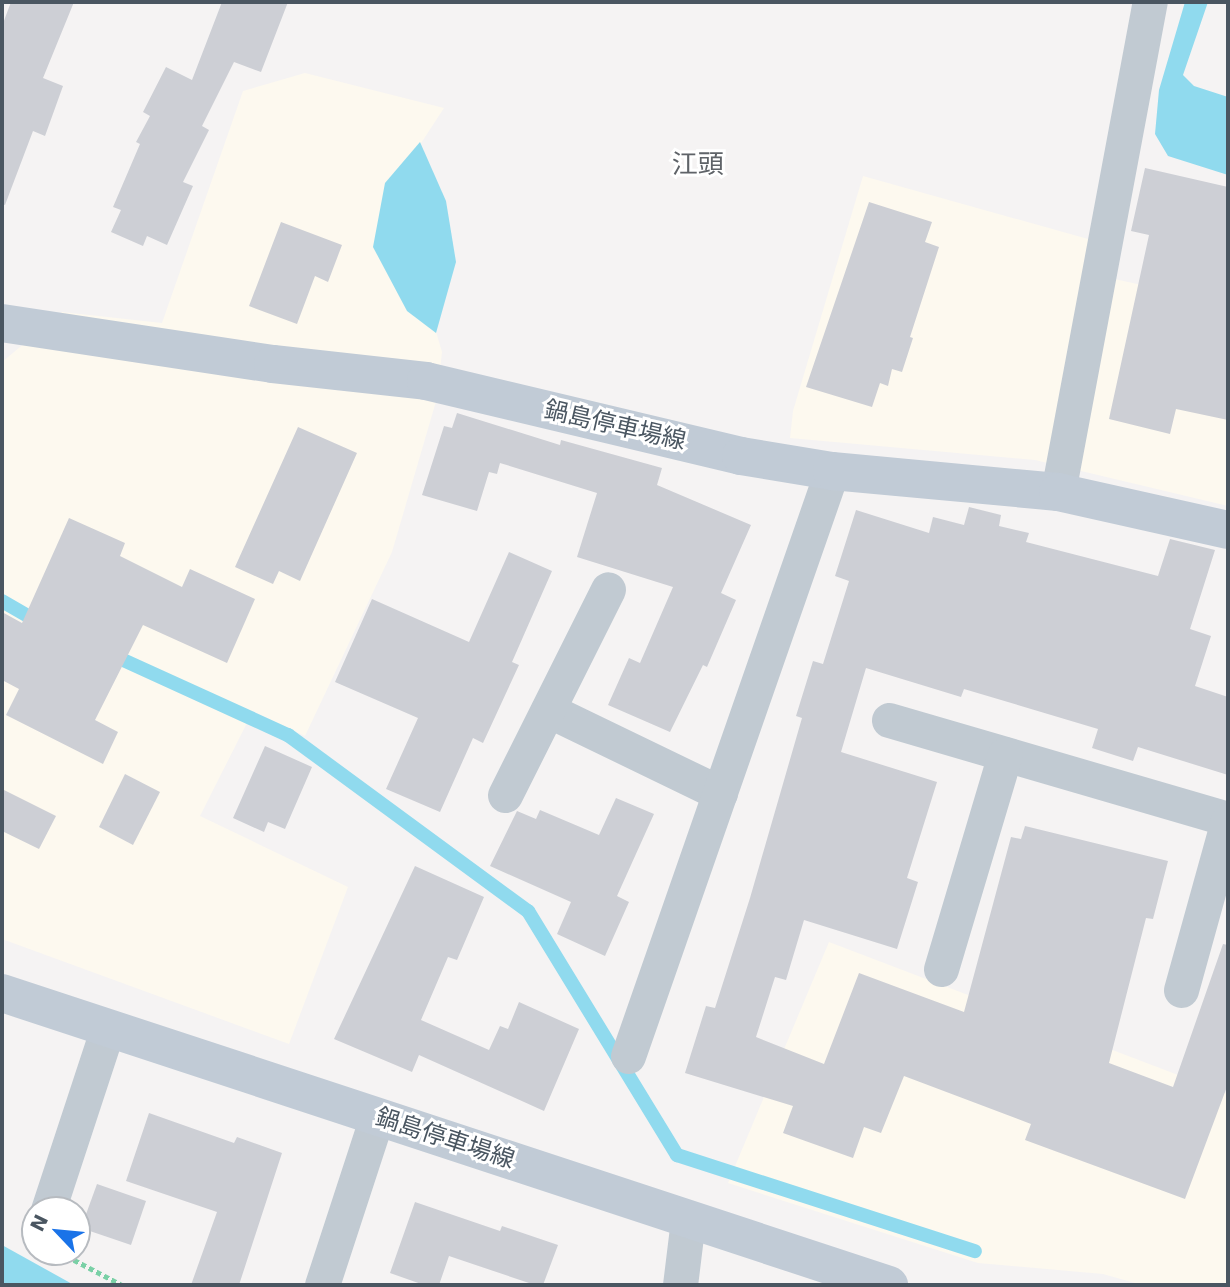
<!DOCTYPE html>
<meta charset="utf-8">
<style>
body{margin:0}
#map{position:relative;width:1230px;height:1287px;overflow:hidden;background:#f5f3f3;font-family:"DejaVu Sans","Noto Sans JP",sans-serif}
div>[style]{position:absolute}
.commercial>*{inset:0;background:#fdf9ef}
.water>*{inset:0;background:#90daee}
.stream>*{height:14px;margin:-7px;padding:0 7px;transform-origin:7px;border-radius:7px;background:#90daee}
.building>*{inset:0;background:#cdcfd5}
.path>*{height:4.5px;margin-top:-2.25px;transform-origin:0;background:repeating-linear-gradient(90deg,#7ad0a6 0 5px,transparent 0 8.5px)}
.street>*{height:35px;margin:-17.5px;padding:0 17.5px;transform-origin:17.5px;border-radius:17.5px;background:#c1cad2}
.secondary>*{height:38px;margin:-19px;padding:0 19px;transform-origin:19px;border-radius:19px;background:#c1cbd6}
span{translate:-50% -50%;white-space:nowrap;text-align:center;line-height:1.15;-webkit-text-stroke:6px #fff;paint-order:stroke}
.street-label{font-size:24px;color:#4a5661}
.neighbourhood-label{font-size:26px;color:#5f6368}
.frame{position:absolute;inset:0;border:4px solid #4a5661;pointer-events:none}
.north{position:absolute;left:21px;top:1196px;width:70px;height:70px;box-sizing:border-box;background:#fff;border:2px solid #b7bbc0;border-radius:50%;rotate:296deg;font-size:19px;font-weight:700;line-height:28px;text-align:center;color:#4a5661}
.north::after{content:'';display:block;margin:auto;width:24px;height:32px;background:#1a73e8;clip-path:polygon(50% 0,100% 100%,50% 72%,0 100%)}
</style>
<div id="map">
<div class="commercial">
<i style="clip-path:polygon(305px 73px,444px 108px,393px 186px,442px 352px,437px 398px,392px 552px,305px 736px,253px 711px,200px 816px,348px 887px,289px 1044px,2px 939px,2px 362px,62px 312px,162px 323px,243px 91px)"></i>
<i style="clip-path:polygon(863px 176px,1088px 239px,1110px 278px,1228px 304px,1228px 506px,1035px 460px,790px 438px,793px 411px)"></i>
<i style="clip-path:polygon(829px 942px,1228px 1094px,1228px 1285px,1142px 1285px,1103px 1274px,978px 1263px,728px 1183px)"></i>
</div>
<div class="water">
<i style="clip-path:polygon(1185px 2px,1208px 2px,1183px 75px,1194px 86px,1228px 97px,1228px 175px,1168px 156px,1155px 134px,1159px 90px)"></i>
<i style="clip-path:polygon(420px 142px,446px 201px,456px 262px,436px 333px,407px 311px,373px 247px,385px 183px)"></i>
<i style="clip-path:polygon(2px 1245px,74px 1285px,2px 1285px)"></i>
</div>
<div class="stream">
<i style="left:2px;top:601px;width:44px;rotate:30.1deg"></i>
<i style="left:110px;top:654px;width:196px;rotate:24.5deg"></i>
<i style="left:288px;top:735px;width:298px;rotate:36.3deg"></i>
<i style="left:528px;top:911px;width:286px;rotate:58.6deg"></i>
<i style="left:677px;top:1155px;width:313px;rotate:17.9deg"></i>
</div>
<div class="building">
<i style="clip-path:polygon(11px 2px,74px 2px,43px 78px,63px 86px,45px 136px,33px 131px,5px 205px,2px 204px,2px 26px)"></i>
<i style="clip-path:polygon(222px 2px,288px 2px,261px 72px,234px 62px,202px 126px,209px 130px,183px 182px,193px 186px,167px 245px,147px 236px,143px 246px,111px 232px,121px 210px,113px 207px,140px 144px,136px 142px,150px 116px,143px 112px,166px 67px,192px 80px)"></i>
<i style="clip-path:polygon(1145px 168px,1228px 187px,1228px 420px,1176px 409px,1170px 434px,1109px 419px,1149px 235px,1131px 231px)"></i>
<i style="clip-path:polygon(869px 202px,932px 222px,925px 242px,939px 247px,910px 337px,913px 338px,902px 372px,892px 369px,888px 386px,880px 383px,872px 407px,806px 387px)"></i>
<i style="clip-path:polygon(281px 222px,342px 245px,328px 282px,315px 276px,297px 324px,249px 306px)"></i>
<i style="clip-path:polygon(457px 413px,560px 445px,561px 440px,662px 468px,657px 485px,751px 525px,721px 593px,736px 600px,707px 667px,703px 665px,670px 732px,608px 705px,629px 658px,640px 663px,673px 587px,577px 557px,597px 493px,500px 463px,497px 474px,489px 472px,477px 511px,422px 495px,444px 426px,452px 428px)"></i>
<i style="clip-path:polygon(298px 427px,357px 453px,300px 581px,279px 571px,273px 584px,235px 567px)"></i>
<i style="clip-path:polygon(969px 507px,1001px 515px,999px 526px,1029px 533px,1026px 542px,1158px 576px,1170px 539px,1215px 550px,1190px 629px,1211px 636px,1195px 686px,1228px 697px,1228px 775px,1138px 747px,1133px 761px,1092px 748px,1098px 729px,964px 689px,961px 697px,866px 668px,841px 752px,937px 782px,907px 878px,918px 882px,897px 949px,804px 920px,786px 980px,775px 977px,756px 1037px,824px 1064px,859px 973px,964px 1012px,1011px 837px,1021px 839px,1025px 826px,1168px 861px,1153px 919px,1146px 918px,1109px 1063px,1173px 1087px,1223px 944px,1228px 945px,1228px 1084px,1185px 1199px,1025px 1140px,1031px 1124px,904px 1076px,881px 1133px,864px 1127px,853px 1158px,783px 1133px,793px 1106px,685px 1073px,706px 1006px,715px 1008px,750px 898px,802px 718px,796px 716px,813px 661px,823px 664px,849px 581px,835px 576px,856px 510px,929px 533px,933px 517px,964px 525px)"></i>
<i style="clip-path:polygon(69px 518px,125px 543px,120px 556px,182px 587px,190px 569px,255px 599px,227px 663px,143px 625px,95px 720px,118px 732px,103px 764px,6px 715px,19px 689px,2px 680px,2px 612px,22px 623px)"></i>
<i style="clip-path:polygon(509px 552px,552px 571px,512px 662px,519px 665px,483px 743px,473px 738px,440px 812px,386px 789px,418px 718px,335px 682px,372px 599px,469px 642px)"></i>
<i style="clip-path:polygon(265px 746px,312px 767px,285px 829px,268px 822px,264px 832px,233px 818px)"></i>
<i style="clip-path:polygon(125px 774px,160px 792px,133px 845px,99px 827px)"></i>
<i style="clip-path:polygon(2px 789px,56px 816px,39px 849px,2px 831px)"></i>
<i style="clip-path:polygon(616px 798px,654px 814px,617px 896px,629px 902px,605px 956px,557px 934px,571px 902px,490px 866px,517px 811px,536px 819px,540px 810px,599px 835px)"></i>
<i style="clip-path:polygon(415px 866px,484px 897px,457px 960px,448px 957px,421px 1020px,489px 1050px,500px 1026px,508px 1029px,519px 1002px,579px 1029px,544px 1111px,419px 1055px,412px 1072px,334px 1039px)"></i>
<i style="clip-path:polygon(149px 1113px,234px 1143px,237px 1137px,282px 1153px,239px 1285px,191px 1285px,217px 1212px,126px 1181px)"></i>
<i style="clip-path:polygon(97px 1184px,146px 1201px,131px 1245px,81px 1228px)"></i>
<i style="clip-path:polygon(415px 1202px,500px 1231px,502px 1226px,558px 1245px,543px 1285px,535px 1285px,449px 1256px,439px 1285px,424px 1285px,390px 1273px)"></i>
</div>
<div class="path">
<i style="left:59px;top:1252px;width:71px;rotate:27.6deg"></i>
</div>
<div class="street">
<i style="left:1058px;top:492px;width:499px;rotate:-79.4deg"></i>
<i style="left:548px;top:710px;width:191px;rotate:25.8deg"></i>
<i style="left:889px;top:720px;width:353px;rotate:16.3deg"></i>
<i style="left:505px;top:795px;width:230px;rotate:-63.4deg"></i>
<i style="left:941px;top:969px;width:224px;rotate:-73.4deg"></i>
<i style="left:1181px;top:990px;width:176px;rotate:-74.5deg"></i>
<i style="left:628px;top:1056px;width:620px;rotate:-70.78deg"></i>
<i style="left:48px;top:1210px;width:192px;rotate:-71.8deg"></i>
<i style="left:322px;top:1285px;width:177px;rotate:-71.9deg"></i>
<i style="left:680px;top:1285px;width:65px;rotate:-83deg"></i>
</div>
<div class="secondary">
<i style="left:2px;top:323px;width:274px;rotate:8.6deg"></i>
<i style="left:273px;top:364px;width:154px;rotate:6.3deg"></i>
<i style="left:426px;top:381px;width:324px;rotate:13.4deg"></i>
<i style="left:741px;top:456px;width:92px;rotate:9.4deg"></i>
<i style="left:832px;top:471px;width:227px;rotate:5.3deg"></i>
<i style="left:1058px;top:492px;width:174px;rotate:12.6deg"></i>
<i style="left:2px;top:993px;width:934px;rotate:18.22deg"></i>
</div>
<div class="street-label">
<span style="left:615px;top:426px;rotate:13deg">鍋島停車場線</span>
<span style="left:445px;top:1139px;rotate:18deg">鍋島停車場線</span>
</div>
<div class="neighbourhood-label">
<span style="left:698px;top:165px">江頭</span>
</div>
<div class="frame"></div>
<div class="north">N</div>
</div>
